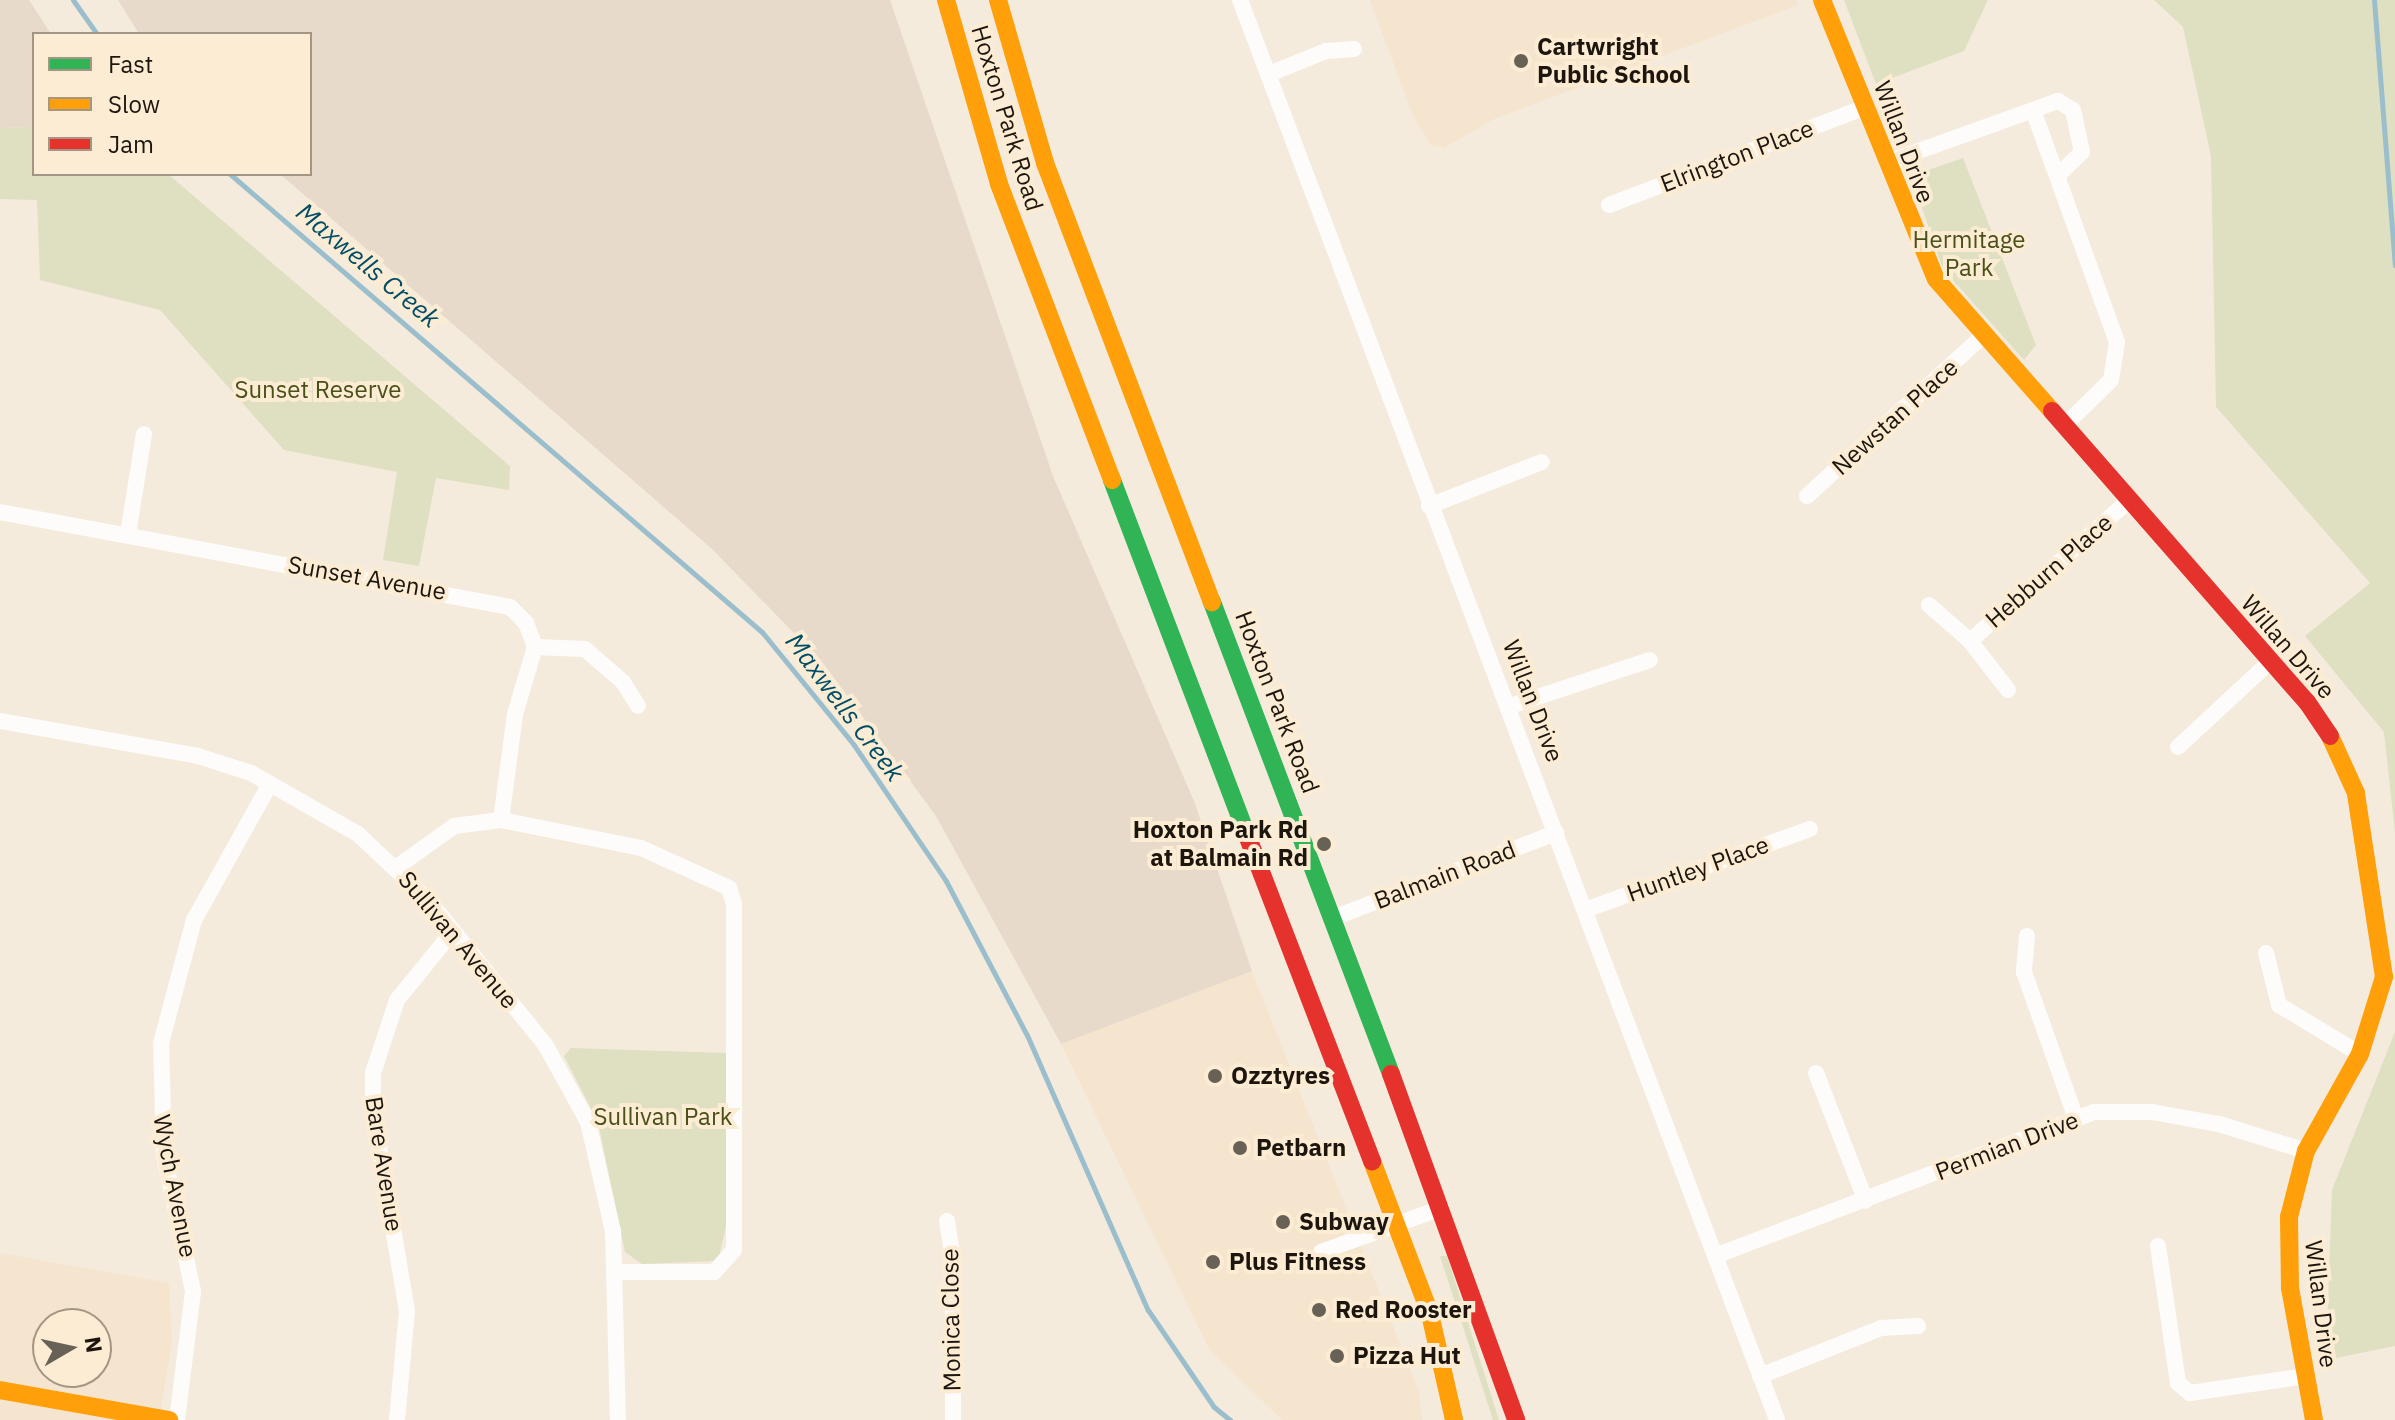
<!DOCTYPE html>
<style>
body{margin:0}
#map{position:relative;width:2395px;height:1420px;overflow:hidden;background:#f4ebdd;font-family:"IBM Plex Sans",sans-serif}
div>[style]{position:absolute}
.built>*{inset:0;background:#f5e4ce}
.industrial>*{inset:0;background:#e7daca}
.green>*{inset:0;background:#dfdfc1}
.stream>*{height:5px;margin:-2.5px;padding:0 2.5px;transform-origin:2.5px;border-radius:2.5px;background:#9bbecc}
.street>*{height:16px;margin:-8px;padding:0 8px;transform-origin:8px;border-radius:8px;background:#fdfcfa}
.fast>*{height:18px;margin:-9px;padding:0 9px;transform-origin:9px;border-radius:9px;background:#30b455}
.slow>*{height:18px;margin:-9px;padding:0 9px;transform-origin:9px;border-radius:9px;background:#ff9f0a}
.jam>*{height:18px;margin:-9px;padding:0 9px;transform-origin:9px;border-radius:9px;background:#e5322d}
.dots>*{width:22px;height:22px;translate:-50% -50%;box-sizing:border-box;border:4px solid #fdecd4;border-radius:50%}
span{translate:-50% -50%;white-space:nowrap;text-align:center;line-height:1.15;-webkit-text-stroke:8px #fdecd4;paint-order:stroke}
.poi-label{font-size:24px;color:#1c160e;font-weight:700}
.left{translate:0 -50%;text-align:left}
.right{translate:-100% -50%;text-align:right}
.street-label{font-size:24px;color:#1c160e}
.park-label{font-size:24px;color:#495018}
.water-label{font-size:26px;color:#004d67;font-style:italic}
.legend{position:absolute;left:32px;top:32px;width:280px;height:144px;box-sizing:border-box;background:#fdecd4;border:2px solid #a39685;margin:0;padding:10px 14px;list-style:none;font-size:24px;color:#1c160e}
.legend li{display:flex;align-items:center;gap:16px;height:40px}
.legend b{width:40px;border:2px solid #a39685}
.north{position:absolute;left:32px;top:1308px;width:80px;height:80px;box-sizing:border-box;background:#fdecd4;border:2px solid #a39685;border-radius:50%;rotate:81deg;font-size:22px;font-weight:700;line-height:32px;text-align:center;color:#1c160e}
.north::after{content:'';display:block;margin:auto;width:28px;height:36px;background:#686156;clip-path:polygon(50% 0,100% 100%,50% 72%,0 100%)}
</style>
<div id="map">
<div class="built">
<i style="clip-path:polygon(1370px 0,1796px 0,1798px 5px,1494px 119px,1444px 148px,1431px 145px,1413px 116px)"></i>
<i style="clip-path:polygon(1252px 971px,1419px 1392px,1422px 1420px,1282px 1420px,1209px 1349px,1061px 1044px)"></i>
<i style="clip-path:polygon(evenodd,0 1253px,169px 1283px,172px 1342px,159px 1420px,0 1420px,0 1253px,48px 1324px,96px 1324px,96px 1372px,48px 1372px,48px 1324px)"></i>
</div>
<div class="industrial">
<i style="clip-path:polygon(0 0,29px 0,51px 34px,34px 34px,34px 127px,0 128px)"></i>
<i style="clip-path:polygon(118px 0,890px 0,1053px 476px,1194px 801px,1252px 971px,1061px 1044px,936px 816px,823px 663px,712px 549px,280px 174px,310px 174px,310px 34px,139px 34px)"></i>
</div>
<div class="green">
<i style="clip-path:polygon(1844px 0,1988px 0,1964px 51px,1876px 84px)"></i>
<i style="clip-path:polygon(2154px 0,2395px 0,2395px 833px,2384px 732px,2305px 636px,2370px 583px,2216px 407px,2211px 156px,2183px 27px)"></i>
<i style="clip-path:polygon(34px 127px,34px 174px,168px 174px,510px 466px,509px 490px,436px 478px,419px 566px,383px 560px,397px 472px,284px 450px,160px 310px,40px 280px,37px 200px,0 199px,0 128px)"></i>
<i style="clip-path:polygon(1963px 158px,2036px 345px,2024px 360px,1943px 269px,1911px 176px)"></i>
<i style="clip-path:polygon(2395px 1032px,2395px 1346px,2326px 1360px,2332px 1190px)"></i>
<i style="clip-path:polygon(571px 1048px,726px 1053px,727px 1222px,718px 1261px,642px 1264px,625px 1252px,598px 1122px,564px 1056px)"></i>
<i style="clip-path:polygon(1440px 1256px,1447px 1256px,1499px 1420px,1493px 1420px)"></i>
</div>
<div class="stream">
<i style="left:73px;top:0;width:42px;rotate:54.8deg"></i>
<i style="left:2374px;top:0;width:266px;rotate:85.5deg"></i>
<i style="left:230px;top:174px;width:702px;rotate:40.73deg"></i>
<i style="left:762px;top:632px;width:146px;rotate:50.8deg"></i>
<i style="left:854px;top:745px;width:164px;rotate:55.9deg"></i>
<i style="left:946px;top:881px;width:174px;rotate:62.3deg"></i>
<i style="left:1027px;top:1035px;width:300px;rotate:66.3deg"></i>
<i style="left:1148px;top:1310px;width:117px;rotate:55.8deg"></i>
<i style="left:1214px;top:1407px;width:21px;rotate:39deg"></i>
</div>
<div class="street">
<i style="left:1240px;top:0;width:1518px;rotate:69.28deg"></i>
<i style="left:1269px;top:74px;width:61px;rotate:-22deg"></i>
<i style="left:1326px;top:51px;width:28px;rotate:-4deg"></i>
<i style="left:2033px;top:110px;width:27px;rotate:-20deg"></i>
<i style="left:2058px;top:101px;width:17px;rotate:31deg"></i>
<i style="left:2073px;top:110px;width:43px;rotate:77.9deg"></i>
<i style="left:2082px;top:152px;width:33px;rotate:136deg"></i>
<i style="left:1888px;top:162px;width:154px;rotate:-19.7deg"></i>
<i style="left:2033px;top:110px;width:247px;rotate:70.1deg"></i>
<i style="left:2117px;top:342px;width:38px;rotate:99deg"></i>
<i style="left:2111px;top:380px;width:66px;rotate:135.6deg"></i>
<i style="left:1609px;top:205px;width:274px;rotate:-20.9deg"></i>
<i style="left:1807px;top:496px;width:236px;rotate:-42.3deg"></i>
<i style="left:1429px;top:506px;width:121px;rotate:-21.3deg"></i>
<i style="left:0;top:512px;width:519px;rotate:10.55deg"></i>
<i style="left:510px;top:607px;width:23px;rotate:45deg"></i>
<i style="left:526px;top:623px;width:26px;rotate:69deg"></i>
<i style="left:535px;top:647px;width:70px;rotate:106.6deg"></i>
<i style="left:515px;top:714px;width:107px;rotate:97.5deg"></i>
<i style="left:128px;top:534px;width:101px;rotate:-80.9deg"></i>
<i style="left:1929px;top:605px;width:55px;rotate:41.3deg"></i>
<i style="left:1970px;top:641px;width:62px;rotate:52.2deg"></i>
<i style="left:1970px;top:641px;width:211px;rotate:-41.5deg"></i>
<i style="left:535px;top:647px;width:50px;rotate:2.3deg"></i>
<i style="left:585px;top:649px;width:50px;rotate:41deg"></i>
<i style="left:623px;top:682px;width:28px;rotate:58deg"></i>
<i style="left:1510px;top:706px;width:147px;rotate:-18.2deg"></i>
<i style="left:0;top:721px;width:201px;rotate:10deg"></i>
<i style="left:198px;top:756px;width:56px;rotate:17.8deg"></i>
<i style="left:251px;top:773px;width:123px;rotate:29.7deg"></i>
<i style="left:358px;top:834px;width:99px;rotate:43.4deg"></i>
<i style="left:430px;top:902px;width:185px;rotate:51.1deg"></i>
<i style="left:546px;top:1046px;width:87px;rotate:61.1deg"></i>
<i style="left:588px;top:1122px;width:112px;rotate:77.1deg"></i>
<i style="left:613px;top:1231px;width:189px;rotate:88.5deg"></i>
<i style="left:2178px;top:747px;width:127px;rotate:-42.8deg"></i>
<i style="left:397px;top:867px;width:70px;rotate:-35.7deg"></i>
<i style="left:454px;top:826px;width:47px;rotate:-7.3deg"></i>
<i style="left:501px;top:820px;width:143px;rotate:11.3deg"></i>
<i style="left:641px;top:848px;width:97px;rotate:24.4deg"></i>
<i style="left:729px;top:888px;width:17px;rotate:73deg"></i>
<i style="left:734px;top:904px;width:346px;rotate:90deg"></i>
<i style="left:734px;top:1250px;width:30px;rotate:132deg"></i>
<i style="left:714px;top:1272px;width:98px;rotate:180deg"></i>
<i style="left:1585px;top:910px;width:239px;rotate:-19.8deg"></i>
<i style="left:1333px;top:918px;width:239px;rotate:-20.9deg"></i>
<i style="left:2027px;top:936px;width:36px;rotate:95deg"></i>
<i style="left:2024px;top:972px;width:156px;rotate:70.5deg"></i>
<i style="left:2266px;top:953px;width:54px;rotate:76deg"></i>
<i style="left:2279px;top:1005px;width:95px;rotate:31.2deg"></i>
<i style="left:1816px;top:1073px;width:137px;rotate:68.7deg"></i>
<i style="left:947px;top:1221px;width:39px;rotate:81deg"></i>
<i style="left:953px;top:1260px;width:160px;rotate:90deg"></i>
<i style="left:2158px;top:1246px;width:138px;rotate:81.7deg"></i>
<i style="left:2178px;top:1383px;width:16px;rotate:40deg"></i>
<i style="left:2190px;top:1393px;width:117px;rotate:-8.3deg"></i>
<i style="left:1321px;top:1252px;width:128px;rotate:-20.1deg"></i>
<i style="left:1715px;top:1256px;width:406px;rotate:-20.8deg"></i>
<i style="left:2095px;top:1112px;width:57px"></i>
<i style="left:2152px;top:1112px;width:68px;rotate:10.2deg"></i>
<i style="left:2219px;top:1124px;width:91px;rotate:17.2deg"></i>
<i style="left:1760px;top:1376px;width:130px;rotate:-21.6deg"></i>
<i style="left:1881px;top:1328px;width:37px;rotate:-3deg"></i>
<i style="left:177px;top:1420px;width:130px;rotate:-82.9deg"></i>
<i style="left:193px;top:1291px;width:140px;rotate:-102deg"></i>
<i style="left:164px;top:1154px;width:111px;rotate:-91.5deg"></i>
<i style="left:161px;top:1043px;width:127px;rotate:-75deg"></i>
<i style="left:194px;top:920px;width:156px;rotate:-60.8deg"></i>
<i style="left:397px;top:1420px;width:109px;rotate:-84.8deg"></i>
<i style="left:407px;top:1311px;width:205px;rotate:-99.6deg"></i>
<i style="left:373px;top:1109px;width:36px;rotate:-90deg"></i>
<i style="left:373px;top:1073px;width:77px;rotate:-71.8deg"></i>
<i style="left:397px;top:1000px;width:89px;rotate:-50.9deg"></i>
</div>
<div class="fast">
<i style="left:1112px;top:480px;width:374px;rotate:69.2deg"></i>
<i style="left:1212px;top:602px;width:505px;rotate:69.23deg"></i>
</div>
<div class="slow">
<i style="left:946px;top:0;width:191px;rotate:73.9deg"></i>
<i style="left:999px;top:184px;width:317px;rotate:69.1deg"></i>
<i style="left:998px;top:0;width:170px;rotate:73.9deg"></i>
<i style="left:1045px;top:163px;width:470px;rotate:69.2deg"></i>
<i style="left:1822px;top:0;width:301px;rotate:67.8deg"></i>
<i style="left:1936px;top:279px;width:176px;rotate:48.7deg"></i>
<i style="left:1372px;top:1161px;width:164px;rotate:69.2deg"></i>
<i style="left:1430px;top:1314px;width:109px;rotate:77.2deg"></i>
<i style="left:0;top:1390px;width:172px;rotate:10.1deg"></i>
<i style="left:2314px;top:1420px;width:134px;rotate:-100.3deg"></i>
<i style="left:2290px;top:1288px;width:71px;rotate:-90.8deg"></i>
<i style="left:2289px;top:1217px;width:68px;rotate:-75.6deg"></i>
<i style="left:2306px;top:1151px;width:111px;rotate:-60.9deg"></i>
<i style="left:2360px;top:1054px;width:81px;rotate:-72.7deg"></i>
<i style="left:2384px;top:977px;width:186px;rotate:-98.7deg"></i>
<i style="left:2356px;top:793px;width:63px;rotate:-114.5deg"></i>
</div>
<div class="jam">
<i style="left:2052px;top:411px;width:387px;rotate:48.8deg"></i>
<i style="left:2307px;top:702px;width:41px;rotate:55.9deg"></i>
<i style="left:1245px;top:830px;width:355px;rotate:69deg"></i>
<i style="left:1391px;top:1074px;width:368px;rotate:70.1deg"></i>
</div>
<div class="dots">
<i style="left:1521px;top:61px;background:#686156"></i>
<i style="left:1324px;top:844px;background:#686156"></i>
<i style="left:1215px;top:1076px;background:#686156"></i>
<i style="left:1240px;top:1148px;background:#686156"></i>
<i style="left:1283px;top:1222px;background:#686156"></i>
<i style="left:1213px;top:1262px;background:#686156"></i>
<i style="left:1319px;top:1310px;background:#686156"></i>
<i style="left:1337px;top:1356px;background:#686156"></i>
</div>
<div class="poi-label">
<span class="left" style="left:1537px;top:61px">Cartwright<br>Public School</span>
<span class="right" style="left:1308px;top:844px">Hoxton Park Rd<br>at Balmain Rd</span>
<span class="left" style="left:1231px;top:1076px">Ozztyres</span>
<span class="left" style="left:1256px;top:1148px">Petbarn</span>
<span class="left" style="left:1299px;top:1222px">Subway</span>
<span class="left" style="left:1229px;top:1262px">Plus Fitness</span>
<span class="left" style="left:1335px;top:1310px">Red Rooster</span>
<span class="left" style="left:1353px;top:1356px">Pizza Hut</span>
</div>
<div class="street-label">
<span style="left:1007px;top:118px;rotate:73deg">Hoxton Park Road</span>
<span style="left:1904px;top:142px;rotate:69deg">Willan Drive</span>
<span style="left:1737px;top:156px;rotate:-21deg">Elrington Place</span>
<span style="left:1895px;top:417px;rotate:-42deg">Newstan Place</span>
<span style="left:2049px;top:571px;rotate:-41deg">Hebburn Place</span>
<span style="left:367px;top:578px;rotate:10deg">Sunset Avenue</span>
<span style="left:2288px;top:647px;rotate:49deg">Willan Drive</span>
<span style="left:1533px;top:701px;rotate:69deg">Willan Drive</span>
<span style="left:1277px;top:702px;rotate:69deg">Hoxton Park Road</span>
<span style="left:1698px;top:869px;rotate:-20deg">Huntley Place</span>
<span style="left:1445px;top:875px;rotate:-21deg">Balmain Road</span>
<span style="left:458px;top:940px;rotate:50deg">Sullivan Avenue</span>
<span style="left:2007px;top:1146px;rotate:-21deg">Permian Drive</span>
<span style="left:384px;top:1164px;rotate:81deg">Bare Avenue</span>
<span style="left:175px;top:1186px;rotate:79deg">Wych Avenue</span>
<span style="left:2321px;top:1304px;rotate:83deg">Willan Drive</span>
<span style="left:951px;top:1320px;rotate:-91deg">Monica Close</span>
</div>
<div class="park-label">
<span style="left:1969px;top:254px">Hermitage<br>Park</span>
<span style="left:318px;top:390px">Sunset Reserve</span>
<span style="left:663px;top:1117px">Sullivan Park</span>
</div>
<div class="water-label">
<span style="left:368px;top:265px;rotate:40deg">Maxwells Creek</span>
<span style="left:845px;top:707px;rotate:53deg">Maxwells Creek</span>
</div>
<ul class="legend">
<li><b style="height:10px;background:#30b455"></b>Fast</li>
<li><b style="height:10px;background:#ff9f0a"></b>Slow</li>
<li><b style="height:10px;background:#e5322d"></b>Jam</li>
</ul>
<div class="north">N</div>
</div>
